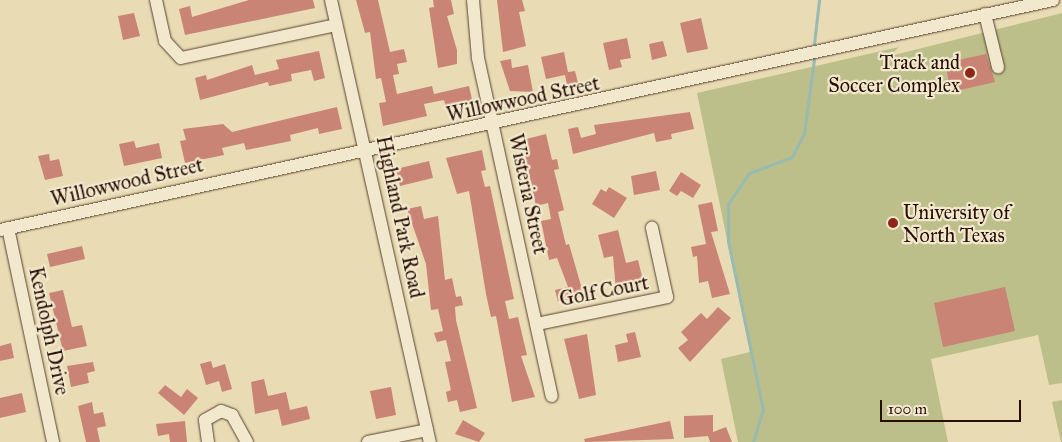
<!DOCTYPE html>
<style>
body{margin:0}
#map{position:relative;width:1062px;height:442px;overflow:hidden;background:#e9dcb4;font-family:"IM FELL Great Primer",serif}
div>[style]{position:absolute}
.green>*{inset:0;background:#bcbf89}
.stream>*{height:3px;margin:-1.5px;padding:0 1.5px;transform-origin:1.5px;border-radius:1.5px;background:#97bbb0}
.building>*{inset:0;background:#ca8476}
.roads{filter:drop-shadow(0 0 1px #58412f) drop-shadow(0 0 1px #58412f)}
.minor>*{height:12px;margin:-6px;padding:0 6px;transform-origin:6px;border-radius:6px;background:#f1e8ce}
.dots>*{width:14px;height:14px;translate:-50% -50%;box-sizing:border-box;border:2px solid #f1e8ce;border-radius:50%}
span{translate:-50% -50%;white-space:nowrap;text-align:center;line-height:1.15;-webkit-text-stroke:4.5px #f1e8ce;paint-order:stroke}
.poi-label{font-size:20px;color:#280d03}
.right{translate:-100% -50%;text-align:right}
.left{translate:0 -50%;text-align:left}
.street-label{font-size:20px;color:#280d03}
.scale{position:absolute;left:880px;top:400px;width:141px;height:22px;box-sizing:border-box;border:2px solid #280d03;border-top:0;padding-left:6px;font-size:15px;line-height:18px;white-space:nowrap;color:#280d03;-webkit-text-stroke:4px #f1e8ce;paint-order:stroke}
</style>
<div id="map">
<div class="green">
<i style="clip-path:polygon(1062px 13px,1062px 383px,1049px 385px,1038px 335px,931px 359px,948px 442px,738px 442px,721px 359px,750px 352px,697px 93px,899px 47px,890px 56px)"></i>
<i style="clip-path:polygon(1062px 400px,1062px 442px,1061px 442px,1052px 402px)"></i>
</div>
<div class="stream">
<i style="left:814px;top:44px;width:44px;rotate:-83.5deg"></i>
<i style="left:753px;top:442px;width:34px;rotate:-73deg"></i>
<i style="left:763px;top:410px;width:173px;rotate:-101.7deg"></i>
<i style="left:728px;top:241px;width:37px;rotate:-90deg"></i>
<i style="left:728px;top:204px;width:37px;rotate:-56deg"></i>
<i style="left:749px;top:173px;width:46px;rotate:-20.4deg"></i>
<i style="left:792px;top:157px;width:27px;rotate:-63deg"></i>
<i style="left:804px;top:133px;width:75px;rotate:-82.3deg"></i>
</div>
<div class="building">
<i style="clip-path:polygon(249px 0,313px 0,315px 8px,185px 35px,179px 9px,190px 6px,192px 17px)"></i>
<i style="clip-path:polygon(356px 0,378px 0,390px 52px,404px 49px,407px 62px,397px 64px,399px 74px,393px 75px,397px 94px,432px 86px,434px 94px,469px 86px,473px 104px,447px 111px,444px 100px,424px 104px,427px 116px,383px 126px,379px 103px,386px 102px,381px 78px,376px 79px,370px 32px,365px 33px)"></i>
<i style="clip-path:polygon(433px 0,451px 0,454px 14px,447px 16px,457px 50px,457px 64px,438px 68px,429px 8px,434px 7px)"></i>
<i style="clip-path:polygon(497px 0,522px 0,525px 11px,519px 12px,526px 46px,503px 52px)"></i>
<i style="clip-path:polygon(134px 13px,140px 36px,123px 40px,118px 16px)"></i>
<i style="clip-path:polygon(701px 18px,708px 49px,687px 53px,680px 23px)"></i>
<i style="clip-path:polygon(627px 38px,631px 58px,620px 60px,622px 67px,609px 70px,603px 43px)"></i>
<i style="clip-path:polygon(663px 41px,667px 56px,652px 60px,649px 44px)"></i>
<i style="clip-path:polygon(319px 51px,325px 78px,314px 81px,311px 70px,291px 74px,292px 81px,269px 86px,268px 82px,200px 100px,195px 78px,206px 75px,207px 80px,252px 65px,255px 75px,279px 69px,276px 60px)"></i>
<i style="clip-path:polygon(564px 52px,568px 72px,575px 71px,578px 83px,567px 85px,565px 75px,546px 79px,541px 57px)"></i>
<i style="clip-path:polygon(986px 54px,995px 82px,951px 92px,945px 63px)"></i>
<i style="clip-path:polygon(511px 59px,512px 68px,528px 65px,533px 92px,510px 91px,500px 61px)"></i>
<i style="clip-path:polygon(337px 107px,342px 129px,319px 134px,318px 128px,290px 135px,291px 141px,246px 150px,244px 143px,222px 148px,224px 155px,185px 163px,180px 141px,186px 140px,183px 129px,223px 124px,232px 132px)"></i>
<i style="clip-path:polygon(690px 112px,694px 129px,671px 134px,672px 139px,656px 142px,654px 133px,573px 154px,568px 129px,578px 127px,581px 138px,596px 134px,594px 125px)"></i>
<i style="clip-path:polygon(546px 134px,552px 160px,557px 159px,559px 169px,554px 170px,564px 210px,558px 212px,566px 245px,569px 244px,584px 296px,558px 302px,555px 290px,568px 287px,557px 258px,549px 260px,541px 221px,551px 219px,548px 203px,536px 206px,522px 140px)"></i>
<i style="clip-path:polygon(134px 141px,136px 148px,159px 143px,162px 158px,124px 166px,119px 144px)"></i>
<i style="clip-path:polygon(482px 150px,486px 170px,481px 171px,485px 187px,490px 186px,514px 299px,505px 301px,509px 319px,518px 317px,527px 355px,521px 356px,535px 397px,512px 402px,496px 316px,491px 317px,486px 294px,469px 191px,457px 194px,446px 158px)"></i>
<i style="clip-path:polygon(49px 154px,50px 161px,59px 159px,63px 176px,45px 180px,38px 156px)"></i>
<i style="clip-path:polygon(429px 161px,433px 178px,400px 186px,396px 169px)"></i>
<i style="clip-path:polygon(656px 171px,660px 190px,634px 195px,631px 176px)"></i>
<i style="clip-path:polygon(681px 172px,701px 185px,693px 198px,681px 191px,677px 196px,669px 191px)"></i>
<i style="clip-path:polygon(609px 187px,627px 198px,614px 218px,592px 204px,601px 189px,606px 192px)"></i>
<i style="clip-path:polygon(712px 202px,718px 231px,711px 232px,730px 294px,712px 298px,708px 281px,699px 283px,697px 256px,693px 257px,691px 247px,706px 244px,698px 205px)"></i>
<i style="clip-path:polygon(421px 206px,424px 219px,438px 216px,445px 280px,452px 278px,456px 297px,461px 296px,463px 305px,455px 307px,456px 320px,477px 408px,460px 412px,457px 400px,448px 402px,446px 392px,451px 390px,445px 362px,451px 361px,446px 340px,437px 342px,434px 333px,443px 331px,438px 309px,431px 310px,426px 264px,407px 209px)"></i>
<i style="clip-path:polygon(618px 230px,626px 263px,638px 260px,644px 284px,616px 290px,613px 256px,604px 258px,598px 235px)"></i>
<i style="clip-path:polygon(82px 246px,85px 259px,50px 267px,47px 254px)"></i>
<i style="clip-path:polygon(1005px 287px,1015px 331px,943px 347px,934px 303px)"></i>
<i style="clip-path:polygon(63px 290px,72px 327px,82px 325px,87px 346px,63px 351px,49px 293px)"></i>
<i style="clip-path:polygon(718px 307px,731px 318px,690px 362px,678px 348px,688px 340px,681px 332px,701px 313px,707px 319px)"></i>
<i style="clip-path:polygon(635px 332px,641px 357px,618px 362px,615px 345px,628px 342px,626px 334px)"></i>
<i style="clip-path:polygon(587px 334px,596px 395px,579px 399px,564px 339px)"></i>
<i style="clip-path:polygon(11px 343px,14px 358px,0 361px,0 346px)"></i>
<i style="clip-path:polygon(211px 361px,213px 368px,225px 364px,232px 389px,222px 392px,219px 381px,206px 385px,200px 364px)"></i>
<i style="clip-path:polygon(93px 362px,95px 371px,87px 373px,89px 383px,71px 387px,67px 366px)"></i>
<i style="clip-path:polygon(264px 379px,268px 396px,286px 392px,290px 410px,307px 406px,310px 419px,282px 426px,278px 409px,255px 414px,251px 382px)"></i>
<i style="clip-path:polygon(165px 385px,181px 397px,187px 389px,198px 398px,184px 415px,158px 393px)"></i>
<i style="clip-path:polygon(391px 387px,396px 415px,376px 419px,370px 391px)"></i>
<i style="clip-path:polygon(22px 393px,26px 412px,0 418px,0 398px)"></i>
<i style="clip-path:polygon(92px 402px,94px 414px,103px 412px,106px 426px,97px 428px,100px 442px,86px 442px,78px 406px)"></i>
<i style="clip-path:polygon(713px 415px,713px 432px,726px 427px,732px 442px,710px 442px,708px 436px,684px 438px,684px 416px)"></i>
<i style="clip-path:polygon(463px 420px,485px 433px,479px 442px,455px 434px)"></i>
<i style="clip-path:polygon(185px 421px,187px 442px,170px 442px,169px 434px,158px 436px,156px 424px)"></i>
<i style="clip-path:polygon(670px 421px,674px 439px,585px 442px,584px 439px)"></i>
</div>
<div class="roads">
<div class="minor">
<i style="left:156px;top:0;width:42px;rotate:77.6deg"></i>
<i style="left:165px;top:41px;width:23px;rotate:47deg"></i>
<i style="left:181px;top:58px;width:158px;rotate:-12deg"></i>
<i style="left:331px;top:0;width:453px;rotate:77.4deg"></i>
<i style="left:473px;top:0;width:58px;rotate:85.1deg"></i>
<i style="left:478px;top:58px;width:346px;rotate:77.7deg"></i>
<i style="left:985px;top:14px;width:55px;rotate:76.2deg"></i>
<i style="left:8px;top:228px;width:219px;rotate:78.1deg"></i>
<i style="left:0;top:230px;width:1078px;rotate:-12.32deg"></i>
<i style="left:537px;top:324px;width:133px;rotate:-11.7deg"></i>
<i style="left:667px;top:297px;width:71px;rotate:-102.3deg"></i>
<i style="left:208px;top:442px;width:22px;rotate:-98deg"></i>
<i style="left:205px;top:420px;width:18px;rotate:-29deg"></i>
<i style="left:221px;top:411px;width:12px;rotate:20deg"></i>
<i style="left:232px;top:415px;width:31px;rotate:61deg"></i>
<i style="left:368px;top:442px;width:60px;rotate:-11.5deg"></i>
</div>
</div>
<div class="dots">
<i style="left:970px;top:73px;background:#8f2418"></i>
<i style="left:893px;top:223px;background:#8f2418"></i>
</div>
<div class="poi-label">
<span class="right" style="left:960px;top:74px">Track and<br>Soccer Complex</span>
<span class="left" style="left:903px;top:224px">University of<br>North Texas</span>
</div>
<div class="street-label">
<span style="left:523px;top:99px;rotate:-12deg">Willowwood Street</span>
<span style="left:127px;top:182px;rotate:-13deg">Willowwood Street</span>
<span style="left:528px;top:194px;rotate:78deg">Wisteria Street</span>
<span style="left:400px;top:217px;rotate:78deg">Highland Park Road</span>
<span style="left:604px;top:291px;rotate:-11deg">Golf Court</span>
<span style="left:49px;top:331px;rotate:78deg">Kendolph Drive</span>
</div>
<div class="scale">100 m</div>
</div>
